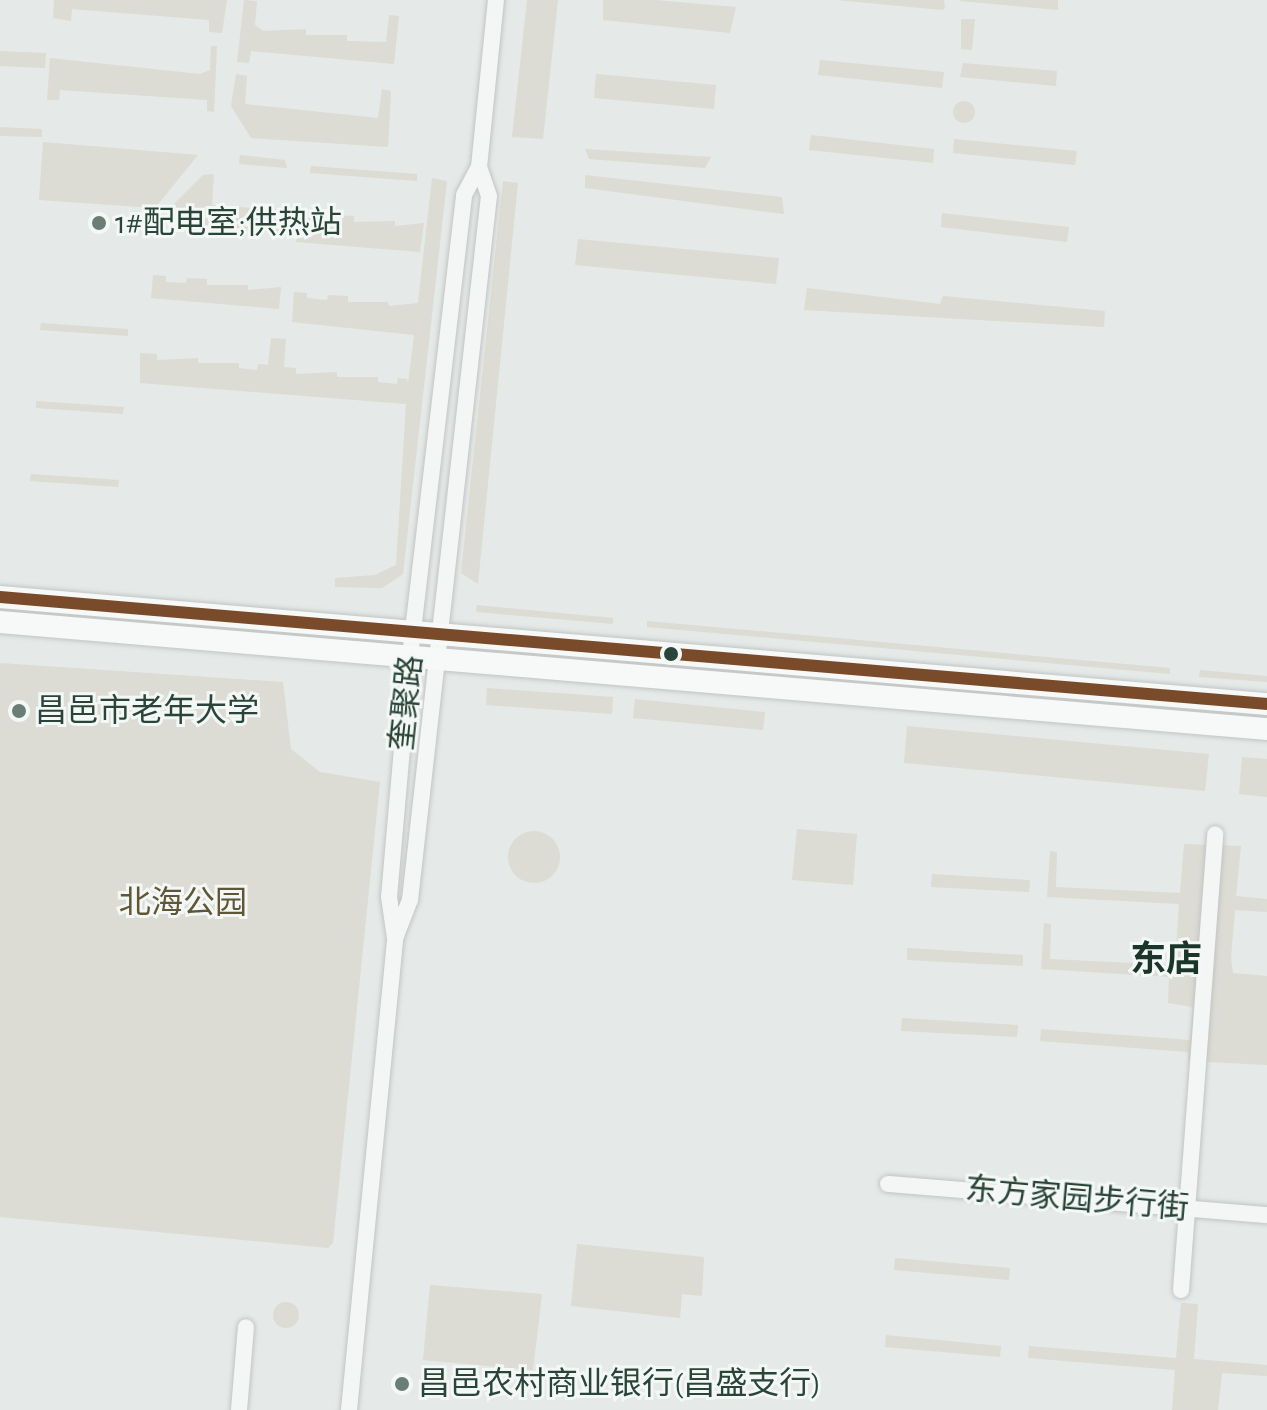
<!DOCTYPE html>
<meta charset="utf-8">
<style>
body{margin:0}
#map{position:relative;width:1267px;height:1410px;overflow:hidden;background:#e5e9e7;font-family:"Alegreya Sans","Noto Sans SC",sans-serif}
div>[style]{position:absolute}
.green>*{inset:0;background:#dcdbd4}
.round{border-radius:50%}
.roads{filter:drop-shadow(0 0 2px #c1c5c3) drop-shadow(0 0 2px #c1c5c3)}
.minor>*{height:16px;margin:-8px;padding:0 8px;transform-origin:8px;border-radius:8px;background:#f4f6f5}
.major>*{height:22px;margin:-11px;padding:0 11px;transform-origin:11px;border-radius:11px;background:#f7f8f8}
.bus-1>*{height:12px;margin:-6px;padding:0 6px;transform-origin:6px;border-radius:6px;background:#7a4b2a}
.dots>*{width:22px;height:22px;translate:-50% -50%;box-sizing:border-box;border:4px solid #f3f8f6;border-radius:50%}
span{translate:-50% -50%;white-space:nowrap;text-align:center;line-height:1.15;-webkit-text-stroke:6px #f3f8f6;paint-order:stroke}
.poi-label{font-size:32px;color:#2a4439}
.left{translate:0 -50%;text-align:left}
.street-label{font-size:32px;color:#2a4439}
.park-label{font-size:32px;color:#605637}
.quarter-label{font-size:36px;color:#1c352b;font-weight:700}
</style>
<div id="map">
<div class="green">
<i style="clip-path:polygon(54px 0,227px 0,222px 33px,209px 32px,209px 20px,72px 9px,71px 21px,53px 18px)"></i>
<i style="clip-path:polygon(244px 0,257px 1px,255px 25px,263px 31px,306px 29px,306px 35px,347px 35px,347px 41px,386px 42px,389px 15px,399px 16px,394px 64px,251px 51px,249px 63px,237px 62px)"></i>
<i style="clip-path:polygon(527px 0,558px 0,543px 139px,512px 137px)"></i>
<i style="clip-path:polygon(603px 0,655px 0,736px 7px,730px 33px,603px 20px)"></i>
<i style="clip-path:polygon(836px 0,944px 0,945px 7px,943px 10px)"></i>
<i style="clip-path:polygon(960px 0,1058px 0,1058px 10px,960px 1px)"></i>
<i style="clip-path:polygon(961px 19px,975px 19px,972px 50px,961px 49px)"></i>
<i style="clip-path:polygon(211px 46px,217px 46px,214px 112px,207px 111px,207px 100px,60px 90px,59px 100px,47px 100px,50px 58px,200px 74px,210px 70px)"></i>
<i style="clip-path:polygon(0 51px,46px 53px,45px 68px,0 66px)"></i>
<i style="clip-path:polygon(820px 60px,944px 72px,942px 88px,818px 75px)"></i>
<i style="clip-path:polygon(963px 63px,1057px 71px,1056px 86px,960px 77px)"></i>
<i style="clip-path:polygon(236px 74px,247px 76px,245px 104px,378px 118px,382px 89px,391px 91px,388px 147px,251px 138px,231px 106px)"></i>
<i style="clip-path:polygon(596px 74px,716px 85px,714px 109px,594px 98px)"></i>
<i class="round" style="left:953px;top:101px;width:22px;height:22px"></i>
<i style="clip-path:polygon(0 127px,42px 129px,42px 137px,0 136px)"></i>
<i style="clip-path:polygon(811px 135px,934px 149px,933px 163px,809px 150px)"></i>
<i style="clip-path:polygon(954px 139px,1077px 151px,1075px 165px,953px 153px)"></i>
<i style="clip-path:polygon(43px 142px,198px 155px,155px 208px,39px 200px)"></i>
<i style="clip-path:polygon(585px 149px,711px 157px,705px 168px,589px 159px)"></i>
<i style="clip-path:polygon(240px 155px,285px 160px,287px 168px,239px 164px)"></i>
<i style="clip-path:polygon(311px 166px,417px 174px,417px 181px,310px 173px)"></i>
<i style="clip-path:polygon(214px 174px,212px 205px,282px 210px,281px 233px,171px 221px,172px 206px,203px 175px)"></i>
<i style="clip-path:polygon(585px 175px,782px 197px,784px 214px,585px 188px)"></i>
<i style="clip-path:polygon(432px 178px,447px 181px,403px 574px,382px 588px,335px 587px,335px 578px,375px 575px,396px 565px,406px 404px,140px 383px,140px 353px,157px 354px,157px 360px,198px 358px,198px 363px,239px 363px,239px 368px,257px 370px,258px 364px,268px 365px,271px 338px,286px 339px,284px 367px,296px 368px,296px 374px,337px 372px,337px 377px,378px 377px,378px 382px,397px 384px,398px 378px,407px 379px,408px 384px,414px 335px,292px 322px,294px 292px,307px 293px,307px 298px,327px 300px,328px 295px,348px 296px,348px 302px,388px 302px,389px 306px,418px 303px)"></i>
<i style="clip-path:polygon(503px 181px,518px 183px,478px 584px,461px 573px)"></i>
<i style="clip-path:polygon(942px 213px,1069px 227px,1067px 242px,941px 227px)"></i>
<i style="clip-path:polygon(335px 215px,354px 216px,354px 222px,395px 221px,395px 226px,424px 223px,420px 252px,296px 242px,296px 229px,306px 230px,307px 218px,334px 220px)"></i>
<i style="clip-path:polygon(578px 239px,779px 258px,776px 284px,575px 265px)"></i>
<i style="clip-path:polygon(153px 275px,166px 276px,166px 282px,186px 283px,187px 278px,207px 279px,207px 285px,248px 285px,248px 290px,281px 287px,279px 309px,151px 298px)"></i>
<i style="clip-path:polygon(807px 288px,940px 304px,943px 296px,1105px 311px,1104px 327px,804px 310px)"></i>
<i style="clip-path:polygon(41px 323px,128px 329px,128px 336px,40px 330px)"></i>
<i style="clip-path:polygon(36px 401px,124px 407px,123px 414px,36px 408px)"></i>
<i style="clip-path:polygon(31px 474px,119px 480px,118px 487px,30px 481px)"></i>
<i style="clip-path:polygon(477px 605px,613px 618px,613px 624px,476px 612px)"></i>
<i style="clip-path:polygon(647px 621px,1170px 668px,1170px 674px,647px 627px)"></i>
<i style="clip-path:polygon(0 663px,283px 682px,291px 749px,320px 772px,380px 782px,333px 1243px,328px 1248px,0 1217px)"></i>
<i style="clip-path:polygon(1200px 670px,1267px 676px,1267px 682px,1199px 677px)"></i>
<i style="clip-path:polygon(487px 688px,613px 697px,612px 714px,486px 705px)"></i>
<i style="clip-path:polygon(635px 699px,765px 712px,763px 730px,633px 718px)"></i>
<i style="clip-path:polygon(907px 726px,1209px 754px,1205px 791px,904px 763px)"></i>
<i style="clip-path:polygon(1242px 757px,1267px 759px,1267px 797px,1239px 794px)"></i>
<i style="clip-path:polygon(797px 829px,857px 834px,853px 885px,792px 880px)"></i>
<i class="round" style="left:508px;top:831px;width:52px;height:52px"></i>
<i style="clip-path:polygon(1184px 844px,1241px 846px,1236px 896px,1267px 899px,1267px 912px,1235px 910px,1231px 958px,1233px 973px,1267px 976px,1267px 1065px,1188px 1061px,1188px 1052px,1040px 1041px,1041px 1029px,1190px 1040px,1193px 1007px,1168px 1003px,1169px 977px,1041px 969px,1044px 923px,1051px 924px,1050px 959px,1175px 965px,1179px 904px,1047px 897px,1050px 851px,1057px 852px,1056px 887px,1180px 893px)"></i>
<i style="clip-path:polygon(932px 874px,1030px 880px,1029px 892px,931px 887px)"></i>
<i style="clip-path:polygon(907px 948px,1023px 955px,1023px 966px,907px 960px)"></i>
<i style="clip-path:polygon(902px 1018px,1018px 1025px,1017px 1037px,901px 1031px)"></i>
<i style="clip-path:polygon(577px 1244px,704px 1257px,702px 1296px,682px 1294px,680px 1318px,571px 1306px)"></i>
<i style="clip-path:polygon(895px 1258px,1010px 1268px,1009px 1280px,894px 1270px)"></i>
<i style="clip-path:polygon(430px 1285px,542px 1294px,533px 1370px,423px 1360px)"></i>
<i class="round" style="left:273px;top:1302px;width:26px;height:26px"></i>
<i style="clip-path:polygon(1181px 1303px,1198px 1304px,1194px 1359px,1267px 1365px,1267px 1376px,1222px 1373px,1218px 1410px,1172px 1410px,1175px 1370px,1028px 1358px,1029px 1346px,1176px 1358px)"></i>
<i style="clip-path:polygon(886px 1335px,1001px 1346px,1000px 1357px,885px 1347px)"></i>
</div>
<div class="roads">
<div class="minor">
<i style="left:396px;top:936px;width:39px;rotate:-69deg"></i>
<i style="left:410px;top:900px;width:708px;rotate:-83.6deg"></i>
<i style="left:489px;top:196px;width:31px;rotate:-109deg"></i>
<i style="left:888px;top:1184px;width:380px;rotate:4.7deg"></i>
<i style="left:1181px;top:1290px;width:457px;rotate:-85.7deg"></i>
<i style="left:239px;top:1410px;width:83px;rotate:-85.2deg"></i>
<i style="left:349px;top:1410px;width:474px;rotate:-84.4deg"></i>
<i style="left:395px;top:938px;width:41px;rotate:-98.3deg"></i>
<i style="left:389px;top:897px;width:242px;rotate:-85deg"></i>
<i style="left:410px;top:656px;width:464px;rotate:-83.3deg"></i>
<i style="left:464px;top:195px;width:32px;rotate:-62deg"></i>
<i style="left:479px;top:167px;width:168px;rotate:-84.2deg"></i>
</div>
<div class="major">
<i style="left:0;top:597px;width:1272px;rotate:4.83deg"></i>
<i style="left:0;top:622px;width:1272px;rotate:4.83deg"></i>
</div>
</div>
<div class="bus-1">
<i style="left:0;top:597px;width:1272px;rotate:4.83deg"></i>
</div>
<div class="dots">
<i style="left:99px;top:223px;background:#6b7e76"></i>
<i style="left:671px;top:654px;background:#2a4439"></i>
<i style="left:19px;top:711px;background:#6b7e76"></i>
<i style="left:402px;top:1384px;background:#6b7e76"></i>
</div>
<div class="poi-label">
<span class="left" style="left:115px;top:223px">1#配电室;供热站</span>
<span class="left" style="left:35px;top:711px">昌邑市老年大学</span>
<span class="left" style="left:418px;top:1384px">昌邑农村商业银行(昌盛支行)</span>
</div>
<div class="street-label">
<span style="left:407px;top:703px;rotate:-84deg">奎聚路</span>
<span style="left:1077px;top:1199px;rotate:5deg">东方家园步行街</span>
</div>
<div class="park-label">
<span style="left:183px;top:903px">北海公园</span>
</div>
<div class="quarter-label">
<span style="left:1166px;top:961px">东店</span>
</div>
</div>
